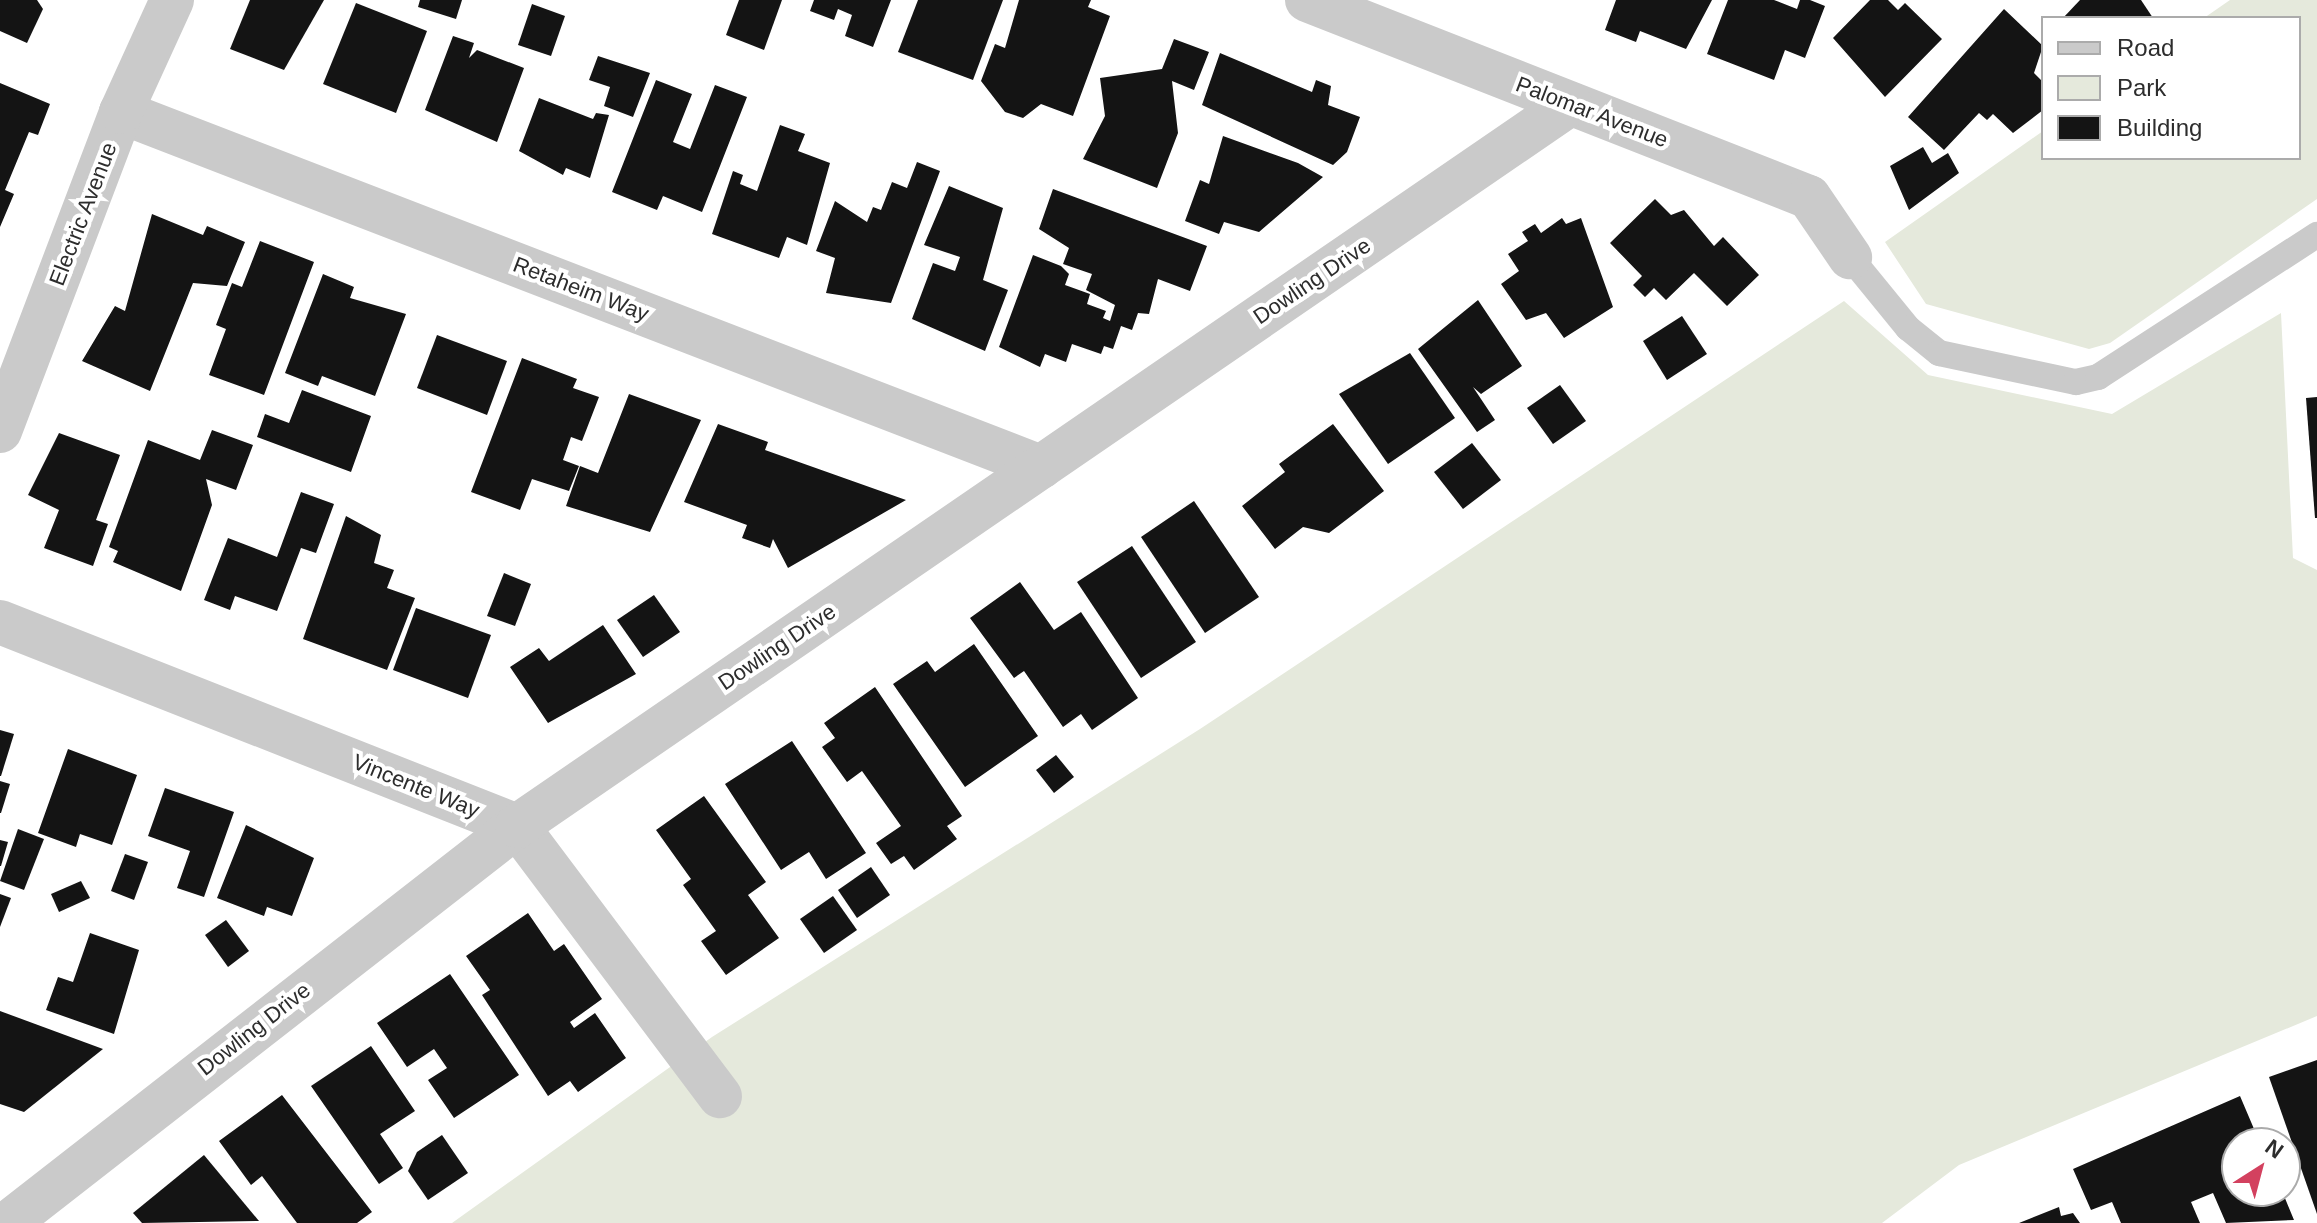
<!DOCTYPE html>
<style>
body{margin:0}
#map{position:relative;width:2317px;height:1223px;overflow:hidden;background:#fff;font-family:Arial,sans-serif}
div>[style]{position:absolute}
.green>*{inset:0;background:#e5e9dc}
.building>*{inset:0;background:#141414}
.service>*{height:26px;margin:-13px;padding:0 13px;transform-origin:13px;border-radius:13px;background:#cacaca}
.minor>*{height:44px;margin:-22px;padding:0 22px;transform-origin:22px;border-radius:22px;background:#cacaca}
span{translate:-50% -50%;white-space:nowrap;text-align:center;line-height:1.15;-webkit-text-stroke:8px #fff;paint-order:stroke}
.street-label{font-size:22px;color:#2d2d2d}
.legend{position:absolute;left:2041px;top:16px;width:260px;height:144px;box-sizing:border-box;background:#fff;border:2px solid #ababab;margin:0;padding:10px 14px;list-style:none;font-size:24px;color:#2d2d2d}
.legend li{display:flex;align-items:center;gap:16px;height:40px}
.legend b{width:40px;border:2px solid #ababab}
.north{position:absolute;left:2221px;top:1127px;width:80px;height:80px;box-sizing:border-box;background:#fff;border:2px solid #ababab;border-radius:50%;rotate:36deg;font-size:22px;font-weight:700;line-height:32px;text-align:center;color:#2d2d2d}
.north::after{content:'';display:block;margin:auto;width:28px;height:36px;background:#d3415f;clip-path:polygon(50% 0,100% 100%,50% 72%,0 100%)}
</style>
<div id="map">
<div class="green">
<i style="clip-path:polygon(2230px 0,2317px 0,2317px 199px,2110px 343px,2089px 349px,1926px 304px,1885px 242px,2043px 131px,2043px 158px,2299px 158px,2299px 18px,2204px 18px)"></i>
<i style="clip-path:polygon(1844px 301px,1928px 375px,2112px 414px,2281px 313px,2293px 558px,2317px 570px,2317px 1016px,1959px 1165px,1882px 1223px,452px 1223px,712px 1037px,1200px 729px)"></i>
</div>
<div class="building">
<i style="clip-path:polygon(0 0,37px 0,43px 9px,27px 43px,0 31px)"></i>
<i style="clip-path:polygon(250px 0,324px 0,284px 70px,230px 49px)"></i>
<i style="clip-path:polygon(420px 0,462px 0,456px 19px,418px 7px)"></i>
<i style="clip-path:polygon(739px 0,782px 0,764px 50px,726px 35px)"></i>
<i style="clip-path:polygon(814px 0,891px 0,873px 47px,845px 36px,852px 15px,838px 9px,834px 20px,810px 11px)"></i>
<i style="clip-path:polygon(918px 0,1003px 0,973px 80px,898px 52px)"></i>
<i style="clip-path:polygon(1019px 0,1091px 0,1088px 7px,1110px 16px,1073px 116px,1041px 104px,1023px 118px,1005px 112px,981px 81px,995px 44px,1005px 48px)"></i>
<i style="clip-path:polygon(1616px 0,1712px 0,1686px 49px,1640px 31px,1636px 42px,1605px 30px)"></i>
<i style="clip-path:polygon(1728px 0,1774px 0,1797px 9px,1800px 0,1810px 0,1825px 6px,1805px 58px,1785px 50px,1774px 80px,1707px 54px)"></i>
<i style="clip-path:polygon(1870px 0,1888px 0,1898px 10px,1905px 3px,1942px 39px,1885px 97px,1833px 38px)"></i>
<i style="clip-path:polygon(2080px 0,2141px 0,2153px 18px,2063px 18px)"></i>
<i style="clip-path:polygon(356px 3px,427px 31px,396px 113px,323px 84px)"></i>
<i style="clip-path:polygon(532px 4px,565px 16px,551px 56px,518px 45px)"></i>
<i style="clip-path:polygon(2004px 9px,2043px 46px,2034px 73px,2043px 82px,2043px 110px,2013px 133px,1993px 114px,1987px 120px,1979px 113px,1944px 150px,1908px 117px)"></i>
<i style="clip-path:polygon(453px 36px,474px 43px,469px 58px,477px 50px,524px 68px,497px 142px,425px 110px)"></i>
<i style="clip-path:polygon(1174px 39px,1209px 52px,1194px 90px,1172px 81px,1178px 133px,1157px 188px,1083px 159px,1105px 116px,1100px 78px,1162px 69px)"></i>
<i style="clip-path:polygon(1220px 53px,1312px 92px,1316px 80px,1331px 86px,1328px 105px,1360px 117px,1347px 152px,1333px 165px,1202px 105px)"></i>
<i style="clip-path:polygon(598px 56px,650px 73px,633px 117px,604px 106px,610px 87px,589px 80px)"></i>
<i style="clip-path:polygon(656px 80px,692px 94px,673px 142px,690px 149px,715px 85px,747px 97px,702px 212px,663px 196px,657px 210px,612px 192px)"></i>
<i style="clip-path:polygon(0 83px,50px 104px,38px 135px,29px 132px,5px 190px,14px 194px,0 227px)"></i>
<i style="clip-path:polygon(539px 98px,593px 119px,596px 113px,609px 115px,590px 178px,566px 168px,563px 175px,519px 151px)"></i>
<i style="clip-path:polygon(780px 125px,805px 134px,798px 151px,830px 163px,807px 245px,787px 237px,779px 258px,712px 234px,733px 171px,743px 175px,740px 184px,757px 191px)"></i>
<i style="clip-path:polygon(1223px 136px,1298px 163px,1323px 177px,1259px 232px,1224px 222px,1219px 234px,1185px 221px,1200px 180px,1209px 184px)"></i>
<i style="clip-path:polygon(1923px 147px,1932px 163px,1948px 153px,1959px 173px,1909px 210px,1890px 166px)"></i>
<i style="clip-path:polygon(917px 162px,940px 171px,891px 303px,826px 293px,835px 258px,816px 251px,835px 201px,867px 222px,873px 207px,881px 210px,892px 182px,907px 188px)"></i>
<i style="clip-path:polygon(949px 186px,1003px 208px,983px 280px,1008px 290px,985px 351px,912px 319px,933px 263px,955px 271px,960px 257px,924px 245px)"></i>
<i style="clip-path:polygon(1053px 189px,1207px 246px,1190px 291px,1158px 279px,1149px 314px,1138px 313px,1132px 330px,1121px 326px,1113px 349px,1104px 346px,1101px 354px,1072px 344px,1066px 362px,1045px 354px,1040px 367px,999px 347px,1033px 255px,1061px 266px,1069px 274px,1065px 285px,1090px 294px,1087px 304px,1106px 311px,1103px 318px,1110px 321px,1115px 305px,1086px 290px,1092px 274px,1063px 264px,1069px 248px,1039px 229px)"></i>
<i style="clip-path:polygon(1655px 199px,1671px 215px,1684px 210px,1714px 246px,1723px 237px,1759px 275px,1727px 306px,1694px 273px,1666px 300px,1654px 288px,1645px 297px,1633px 285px,1642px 276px,1610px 243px)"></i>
<i style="clip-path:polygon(152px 214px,203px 235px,207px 226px,245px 242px,227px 286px,193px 283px,150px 391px,82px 361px,115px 306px,125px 311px)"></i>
<i style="clip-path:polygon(1562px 218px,1566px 224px,1581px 218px,1613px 307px,1564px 338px,1546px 313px,1526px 320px,1501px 284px,1519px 271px,1508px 254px,1528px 241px,1522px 232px,1535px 224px,1541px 233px)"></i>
<i style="clip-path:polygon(260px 241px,314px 262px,264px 395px,209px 375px,226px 329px,216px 325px,232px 283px,242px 287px)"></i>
<i style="clip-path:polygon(323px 274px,354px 287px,350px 298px,406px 314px,375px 396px,322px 376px,318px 386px,285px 373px)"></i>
<i style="clip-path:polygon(1478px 300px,1522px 366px,1481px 394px,1473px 387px,1495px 420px,1477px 432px,1418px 349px)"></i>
<i style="clip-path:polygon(1682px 316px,1707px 354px,1667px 380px,1643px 341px)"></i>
<i style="clip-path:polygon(437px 335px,507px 361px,487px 415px,417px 388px)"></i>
<i style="clip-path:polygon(1410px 353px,1455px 418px,1388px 464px,1339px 394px)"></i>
<i style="clip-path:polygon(522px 358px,577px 379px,573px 388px,599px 397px,582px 441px,571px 437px,563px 460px,579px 466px,569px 491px,532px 479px,520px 510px,471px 492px)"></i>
<i style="clip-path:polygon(1560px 385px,1586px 421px,1553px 444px,1527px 408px)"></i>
<i style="clip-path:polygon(302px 390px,371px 416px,351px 472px,257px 437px,265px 414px,289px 423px)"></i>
<i style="clip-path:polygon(629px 394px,701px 420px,650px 532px,566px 506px,580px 466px,598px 473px)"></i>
<i style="clip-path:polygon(2317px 397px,2317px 518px,2315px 518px,2306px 398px)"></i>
<i style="clip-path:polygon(718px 424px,768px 442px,765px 450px,906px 500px,788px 568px,773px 539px,770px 548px,742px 538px,747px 525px,684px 502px)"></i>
<i style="clip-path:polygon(1333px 424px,1384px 491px,1329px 533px,1303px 527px,1275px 549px,1242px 506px,1285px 472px,1279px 464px)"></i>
<i style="clip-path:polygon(212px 430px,253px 445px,236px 490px,206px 479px,212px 505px,181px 591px,113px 562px,118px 551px,109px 547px,148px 440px,200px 460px)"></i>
<i style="clip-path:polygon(59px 433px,120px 455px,96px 520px,108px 524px,93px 566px,44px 548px,59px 510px,28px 495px)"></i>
<i style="clip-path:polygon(1472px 443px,1501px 480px,1463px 509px,1434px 472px)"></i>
<i style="clip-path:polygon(301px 492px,334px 504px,316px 553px,301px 548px,277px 611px,235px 596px,230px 610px,204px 600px,228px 538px,277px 557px)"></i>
<i style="clip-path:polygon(1194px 501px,1259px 597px,1205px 633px,1141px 537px)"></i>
<i style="clip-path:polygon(346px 516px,381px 535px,374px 563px,394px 570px,387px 588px,415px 598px,387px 670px,303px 639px)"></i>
<i style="clip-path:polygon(1132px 546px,1196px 642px,1141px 678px,1077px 582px)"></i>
<i style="clip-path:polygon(504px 573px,531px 584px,515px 626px,487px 616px)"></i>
<i style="clip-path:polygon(1020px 582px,1054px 630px,1081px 612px,1138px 698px,1092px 730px,1081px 714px,1063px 727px,1024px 671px,1014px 678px,970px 618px)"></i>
<i style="clip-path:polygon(654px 595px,680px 632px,643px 657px,617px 620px)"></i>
<i style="clip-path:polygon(416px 608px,491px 635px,468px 698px,393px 670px)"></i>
<i style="clip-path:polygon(603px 625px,636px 674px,548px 723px,510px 667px,539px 648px,549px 661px)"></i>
<i style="clip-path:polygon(974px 644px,1038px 736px,965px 787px,893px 684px,927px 661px,935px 672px)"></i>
<i style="clip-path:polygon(875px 687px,962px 816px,947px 826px,957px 839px,914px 870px,904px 856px,891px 864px,876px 843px,901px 826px,862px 771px,847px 782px,822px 747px,835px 738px,824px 723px)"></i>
<i style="clip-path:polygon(0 730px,14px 734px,1px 776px,0 776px)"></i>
<i style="clip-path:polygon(792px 741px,866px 853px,826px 879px,809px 852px,781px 870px,725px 784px)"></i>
<i style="clip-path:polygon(68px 749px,137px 775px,112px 845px,80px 834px,76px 847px,38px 833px)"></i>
<i style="clip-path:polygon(1056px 755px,1074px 777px,1054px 793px,1036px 770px)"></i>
<i style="clip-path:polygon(0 781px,10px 784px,1px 813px,0 813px)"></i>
<i style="clip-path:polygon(165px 788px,234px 812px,204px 897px,177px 888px,190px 851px,148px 836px)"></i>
<i style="clip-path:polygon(704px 796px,766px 882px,748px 895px,779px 938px,726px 975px,701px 941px,716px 931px,683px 885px,691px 879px,656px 830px)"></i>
<i style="clip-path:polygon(246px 825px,314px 858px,292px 916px,267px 907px,264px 916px,217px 898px)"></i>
<i style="clip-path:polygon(18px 829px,44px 839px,24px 890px,0 881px)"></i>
<i style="clip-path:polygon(0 840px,8px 842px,1px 866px,0 866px)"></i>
<i style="clip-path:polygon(125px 854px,148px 862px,134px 900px,111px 891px)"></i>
<i style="clip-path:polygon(871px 867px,890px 895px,857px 918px,838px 890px)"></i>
<i style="clip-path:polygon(81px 881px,90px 898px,59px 912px,51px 894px)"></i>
<i style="clip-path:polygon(0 894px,11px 898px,0 927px)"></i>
<i style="clip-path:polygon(833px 896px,857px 930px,824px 953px,800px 919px)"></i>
<i style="clip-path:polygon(528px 913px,554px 951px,564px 944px,602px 999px,570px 1022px,574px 1028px,595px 1013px,626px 1058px,578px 1092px,570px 1081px,548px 1096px,482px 995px,490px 990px,466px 956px)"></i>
<i style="clip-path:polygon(226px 920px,249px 951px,228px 967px,205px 935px)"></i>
<i style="clip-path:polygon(90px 933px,139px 950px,114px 1034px,46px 1010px,58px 977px,73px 982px)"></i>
<i style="clip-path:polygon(450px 974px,519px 1075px,454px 1118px,428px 1080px,447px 1068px,434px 1049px,407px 1067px,377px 1023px)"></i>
<i style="clip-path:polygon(0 1011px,103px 1049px,24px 1112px,0 1104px)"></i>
<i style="clip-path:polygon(371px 1046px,415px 1111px,380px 1134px,403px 1168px,379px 1184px,311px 1086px)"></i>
<i style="clip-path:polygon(2317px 1060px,2317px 1214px,2269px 1077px)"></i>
<i style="clip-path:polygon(282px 1095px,372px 1212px,357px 1223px,297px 1223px,262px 1176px,251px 1185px,219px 1141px)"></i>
<i style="clip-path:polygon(2240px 1096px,2260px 1143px,2237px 1143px,2237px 1191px,2282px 1191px,2294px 1220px,2226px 1223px,2213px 1193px,2191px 1202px,2200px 1223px,2121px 1223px,2112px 1202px,2091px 1210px,2073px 1169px)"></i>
<i style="clip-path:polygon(442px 1135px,468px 1173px,428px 1200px,408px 1171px,417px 1152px)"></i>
<i style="clip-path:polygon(204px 1155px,259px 1221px,142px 1223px,133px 1213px)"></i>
<i style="clip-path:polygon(2059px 1207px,2061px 1216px,2073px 1213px,2080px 1223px,2019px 1223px)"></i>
</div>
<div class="service">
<i style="left:1850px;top:257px;width:92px;rotate:50.8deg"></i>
<i style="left:1908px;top:328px;width:40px;rotate:39deg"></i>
<i style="left:1939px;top:353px;width:140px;rotate:12deg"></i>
<i style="left:2076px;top:382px;width:23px;rotate:-13deg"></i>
<i style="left:2098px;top:377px;width:261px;rotate:-33deg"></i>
</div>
<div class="minor">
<i style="left:1307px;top:0;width:539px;rotate:21.43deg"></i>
<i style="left:1809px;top:197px;width:73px;rotate:55.7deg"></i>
<i style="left:121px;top:112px;width:986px;rotate:21.1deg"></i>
<i style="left:0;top:431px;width:341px;rotate:-69.2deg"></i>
<i style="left:121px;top:112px;width:123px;rotate:-65.5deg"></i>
<i style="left:0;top:622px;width:556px;rotate:21.53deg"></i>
<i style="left:517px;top:826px;width:338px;rotate:53.1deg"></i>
<i style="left:8px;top:1223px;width:646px;rotate:-37.95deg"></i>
<i style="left:517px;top:826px;width:1277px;rotate:-34.44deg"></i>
</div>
<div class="street-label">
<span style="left:1592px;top:112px;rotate:21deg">Palomar Avenue</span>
<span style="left:83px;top:214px;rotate:-69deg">Electric Avenue</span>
<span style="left:1312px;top:281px;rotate:-34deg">Dowling Drive</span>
<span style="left:581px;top:289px;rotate:21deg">Retaheim Way</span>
<span style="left:777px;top:647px;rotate:-34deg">Dowling Drive</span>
<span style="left:416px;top:786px;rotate:22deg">Vincente Way</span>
<span style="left:254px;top:1029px;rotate:-38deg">Dowling Drive</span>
</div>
<ul class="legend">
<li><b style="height:10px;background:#cacaca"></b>Road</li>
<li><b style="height:22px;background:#e5e9dc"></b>Park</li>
<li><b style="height:22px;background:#141414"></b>Building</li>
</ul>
<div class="north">N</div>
</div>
